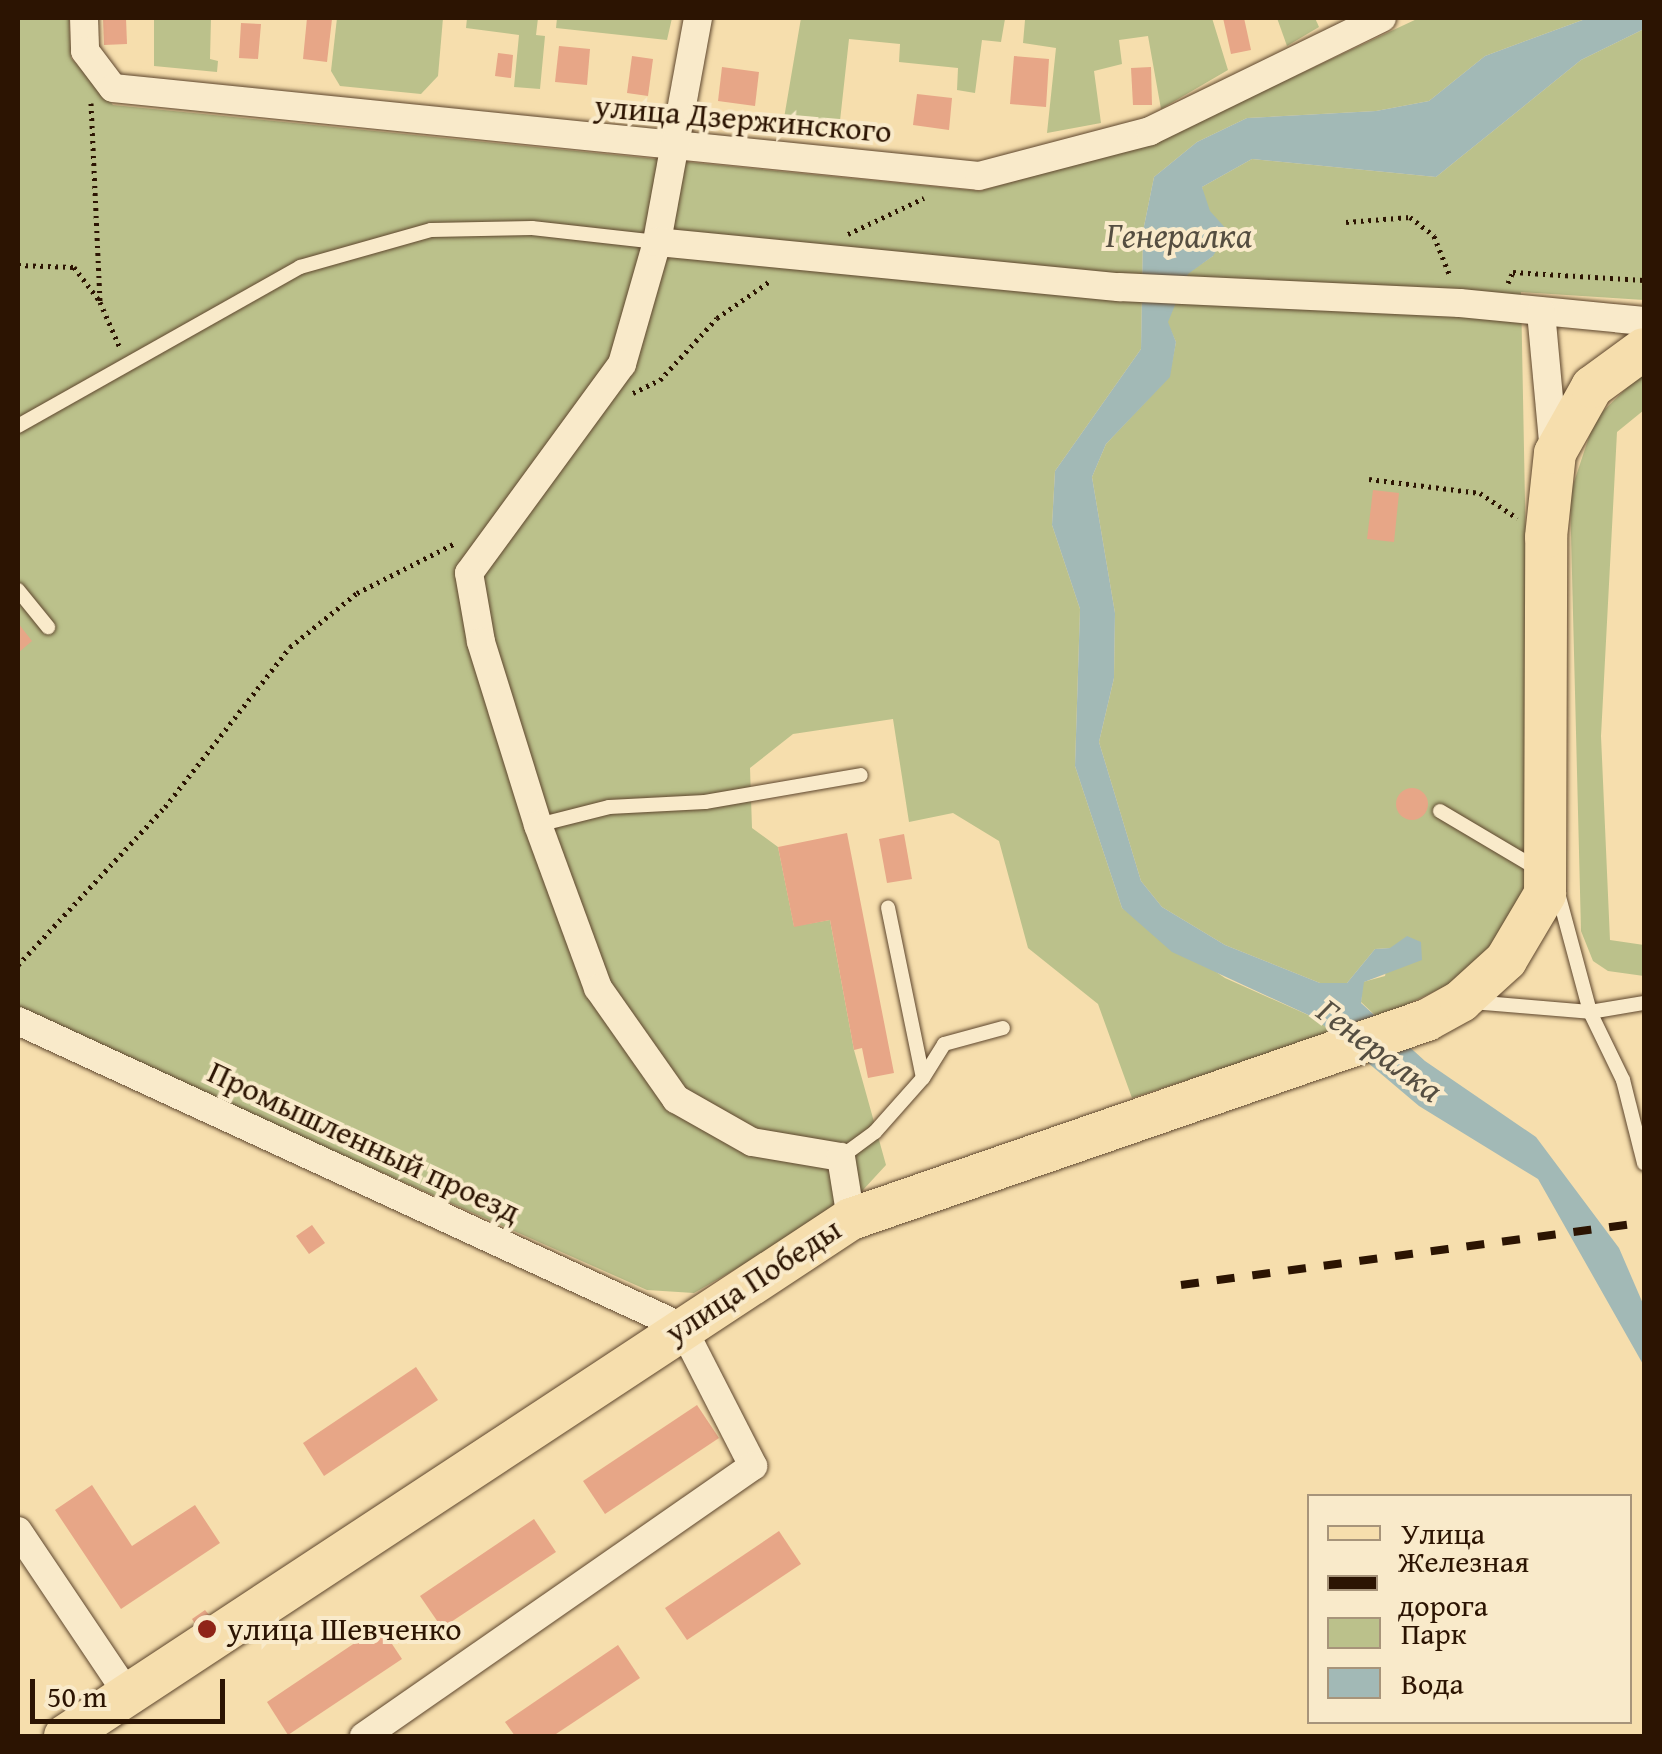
<!DOCTYPE html>
<meta charset="utf-8">
<style>
body{margin:0}
#map{position:relative;width:1662px;height:1754px;overflow:hidden;background:#f6dead;font-family:"Gentium Book Plus",serif}
div>[style]{position:absolute}
.green>*{inset:0;background:#bbc18b}
.water>*{inset:0;background:#a2b9b6}
.building>*{inset:0;background:#e7a687}
.round{border-radius:50%}
.path>*{height:5px;margin-top:-2.5px;transform-origin:0;background:repeating-linear-gradient(90deg,#2c1402 0 2.5px,transparent 0 7.5px)}
.roads{filter:drop-shadow(0 0 2px #5e462d) drop-shadow(0 0 2px #5e462d)}
.service>*{height:14px;margin:-7px;padding:0 7px;transform-origin:7px;border-radius:7px;background:#f9eaca}
.minor>*{height:28px;margin:-14px;padding:0 14px;transform-origin:14px;border-radius:14px;background:#f9eaca}
.primary>*{height:42px;margin:-21px;padding:0 21px;transform-origin:21px;border-radius:21px;background:#f6dead}
.rail>*{height:8px;margin-top:-4px;transform-origin:0;background:repeating-linear-gradient(90deg,#2c1402 0 18px,transparent 0 36px)}
.dots>*{width:28px;height:28px;translate:-50% -50%;box-sizing:border-box;border:5px solid #f9eaca;border-radius:50%}
span{translate:-50% -50%;white-space:nowrap;text-align:center;line-height:1.15;-webkit-text-stroke:8px #f9eaca;paint-order:stroke}
.street-label{font-size:32px;color:#2c1402}
.poi-label{font-size:32px;color:#2c1402}
.left{translate:0 -50%;text-align:left}
.water-label{font-size:35px;color:#554e41;font-style:italic}
.frame{position:absolute;inset:0;border:20px solid #2c1402;pointer-events:none}
.legend{position:absolute;left:1307px;top:1494px;width:325px;height:230px;box-sizing:border-box;background:#f9eaca;border:2px solid #a7947a;margin:0;padding:12px 18px;list-style:none;font-size:30px;color:#2c1402}
.legend li{display:flex;align-items:center;gap:20px;height:50px}
.legend b{width:50px;border:2px solid #a7947a}
.scale{position:absolute;left:30px;top:1679px;width:195px;height:45px;box-sizing:border-box;border:5px solid #2c1402;border-top:0;padding-left:12px;font-size:30px;line-height:35px;white-space:nowrap;color:#2c1402;-webkit-text-stroke:8px #f9eaca;paint-order:stroke}
</style>
<div id="map">
<div class="green">
<i style="clip-path:polygon(18px 18px,69px 18px,71px 58px,113px 105px,980px 191px,1154px 142px,1419px 18px,1588px 18px,1485px 56px,1429px 101px,1376px 111px,1247px 118px,1197px 142px,1154px 177px,1143px 231px,1141px 349px,1055px 471px,1052px 525px,1080px 609px,1075px 766px,1122px 908px,1225px 978px,1315px 1018px,1333px 1033px,1132px 1098px,1098px 1004px,1028px 948px,999px 841px,953px 813px,909px 822px,893px 719px,793px 734px,750px 768px,752px 828px,778px 847px,794px 926px,830px 920px,854px 1050px,886px 1165px,851px 1203px,694px 1293px,647px 1290px,18px 1011px)"></i>
<i style="clip-path:polygon(154px 18px,211px 18px,210px 59px,218px 61px,217px 72px,154px 66px)"></i>
<i style="clip-path:polygon(337px 18px,443px 18px,438px 76px,421px 94px,340px 86px,331px 71px)"></i>
<i style="clip-path:polygon(467px 18px,538px 18px,536px 35px,545px 36px,540px 89px,514px 87px,519px 35px,466px 28px)"></i>
<i style="clip-path:polygon(557px 18px,672px 18px,667px 40px,556px 28px)"></i>
<i style="clip-path:polygon(801px 18px,1212px 18px,1228px 70px,1161px 109px,1148px 36px,1119px 40px,1122px 64px,1094px 71px,1101px 123px,1047px 133px,1056px 48px,1023px 43px,1025px 20px,1005px 19px,1001px 42px,982px 40px,975px 93px,957px 90px,958px 68px,899px 62px,900px 44px,849px 39px,838px 139px,782px 130px)"></i>
<i style="clip-path:polygon(1277px 18px,1315px 18px,1319px 27px,1287px 46px)"></i>
<i style="clip-path:polygon(1644px 29px,1644px 300px,1521px 292px,1531px 816px,1525px 890px,1501px 940px,1461px 979px,1378px 1018px,1361px 1002px,1363px 982px,1385px 976px,1390px 948px,1375px 949px,1347px 983px,1320px 983px,1225px 945px,1162px 907px,1141px 881px,1099px 742px,1114px 678px,1115px 613px,1092px 477px,1106px 444px,1169px 377px,1176px 342px,1167px 322px,1188px 273px,1213px 256px,1202px 187px,1252px 159px,1436px 177px,1581px 60px)"></i>
<i style="clip-path:polygon(1644px 371px,1644px 410px,1617px 432px,1601px 736px,1610px 940px,1644px 945px,1644px 976px,1608px 971px,1593px 961px,1581px 931px,1570px 494px,1595px 419px)"></i>
</div>
<div class="water">
<i style="clip-path:polygon(1588px 18px,1644px 18px,1644px 29px,1581px 60px,1436px 177px,1252px 159px,1202px 187px,1210px 211px,1228px 231px,1213px 256px,1188px 274px,1168px 322px,1176px 342px,1170px 377px,1106px 444px,1092px 477px,1115px 613px,1114px 678px,1099px 742px,1141px 881px,1162px 907px,1225px 945px,1320px 983px,1347px 983px,1375px 949px,1390px 948px,1407px 936px,1421px 942px,1422px 960px,1364px 982px,1361px 1003px,1425px 1061px,1536px 1137px,1619px 1248px,1644px 1306px,1644px 1366px,1538px 1179px,1419px 1106px,1315px 1018px,1172px 952px,1122px 908px,1075px 766px,1080px 609px,1052px 525px,1055px 471px,1141px 349px,1143px 231px,1154px 177px,1197px 142px,1247px 118px,1376px 111px,1429px 101px,1485px 56px)"></i>
</div>
<div class="building">
<i style="clip-path:polygon(103px 18px,126px 18px,127px 44px,104px 45px)"></i>
<i style="clip-path:polygon(307px 18px,332px 19px,327px 62px,303px 59px)"></i>
<i style="clip-path:polygon(1223px 18px,1244px 18px,1251px 50px,1231px 54px)"></i>
<i style="clip-path:polygon(241px 23px,261px 24px,258px 59px,239px 58px)"></i>
<i style="clip-path:polygon(559px 46px,590px 49px,587px 85px,555px 82px)"></i>
<i style="clip-path:polygon(498px 53px,513px 55px,511px 78px,495px 76px)"></i>
<i style="clip-path:polygon(632px 56px,653px 59px,648px 96px,627px 93px)"></i>
<i style="clip-path:polygon(1014px 56px,1049px 59px,1046px 107px,1010px 104px)"></i>
<i style="clip-path:polygon(722px 67px,759px 72px,755px 106px,718px 101px)"></i>
<i style="clip-path:polygon(1151px 67px,1152px 105px,1133px 105px,1131px 68px)"></i>
<i style="clip-path:polygon(917px 94px,952px 98px,949px 130px,913px 125px)"></i>
<i style="clip-path:polygon(1373px 490px,1399px 493px,1394px 542px,1367px 539px)"></i>
<i style="clip-path:polygon(18px 623px,32px 641px,18px 653px)"></i>
<i class="round" style="left:1396px;top:788px;width:32px;height:32px"></i>
<i style="clip-path:polygon(847px 833px,894px 1073px,868px 1078px,862px 1048px,854px 1050px,830px 920px,794px 927px,778px 847px)"></i>
<i style="clip-path:polygon(904px 834px,912px 879px,887px 883px,879px 839px)"></i>
<i style="clip-path:polygon(312px 1225px,325px 1243px,309px 1254px,296px 1236px)"></i>
<i style="clip-path:polygon(416px 1367px,438px 1400px,324px 1476px,303px 1443px)"></i>
<i style="clip-path:polygon(697px 1405px,719px 1438px,605px 1514px,583px 1481px)"></i>
<i style="clip-path:polygon(92px 1485px,132px 1546px,195px 1505px,220px 1543px,121px 1609px,55px 1510px)"></i>
<i style="clip-path:polygon(534px 1519px,556px 1552px,442px 1628px,420px 1596px)"></i>
<i style="clip-path:polygon(779px 1531px,801px 1564px,687px 1640px,665px 1608px)"></i>
<i style="clip-path:polygon(205px 1610px,211px 1617px,197px 1627px,192px 1619px)"></i>
<i style="clip-path:polygon(380px 1626px,402px 1659px,288px 1735px,267px 1702px)"></i>
<i style="clip-path:polygon(618px 1645px,640px 1678px,553px 1736px,515px 1736px,505px 1722px)"></i>
</div>
<div class="path">
<i style="left:91px;top:103px;width:199px;rotate:87.4deg"></i>
<i style="left:100px;top:302px;width:50px;rotate:66.5deg"></i>
<i style="left:1346px;top:222px;width:64px;rotate:-4.5deg"></i>
<i style="left:1410px;top:217px;width:31px;rotate:38deg"></i>
<i style="left:1434px;top:236px;width:43px;rotate:68.2deg"></i>
<i style="left:848px;top:234px;width:84px;rotate:-25.3deg"></i>
<i style="left:18px;top:265px;width:56px;rotate:2deg"></i>
<i style="left:74px;top:267px;width:41px;rotate:52.9deg"></i>
<i style="left:1508px;top:283px;width:12px;rotate:-66deg"></i>
<i style="left:1513px;top:272px;width:131px;rotate:3.5deg"></i>
<i style="left:633px;top:393px;width:30px;rotate:-26deg"></i>
<i style="left:660px;top:380px;width:84px;rotate:-47.4deg"></i>
<i style="left:717px;top:318px;width:65px;rotate:-34.9deg"></i>
<i style="left:1369px;top:479px;width:112px;rotate:7.2deg"></i>
<i style="left:1480px;top:493px;width:45px;rotate:34deg"></i>
<i style="left:18px;top:965px;width:216px;rotate:-47.1deg"></i>
<i style="left:165px;top:807px;width:203px;rotate:-52deg"></i>
<i style="left:290px;top:647px;width:86px;rotate:-38.9deg"></i>
<i style="left:357px;top:593px;width:112px;rotate:-27deg"></i>
</div>
<div class="roads">
<div class="service">
<i style="left:18px;top:426px;width:324px;rotate:-29.4deg"></i>
<i style="left:300px;top:267px;width:136px;rotate:-15.8deg"></i>
<i style="left:431px;top:230px;width:101px;rotate:-1.1deg"></i>
<i style="left:532px;top:228px;width:126px;rotate:6.4deg"></i>
<i style="left:18px;top:590px;width:48px;rotate:51deg"></i>
<i style="left:1440px;top:811px;width:117px;rotate:30.7deg"></i>
<i style="left:538px;top:825px;width:73px;rotate:-14.2deg"></i>
<i style="left:609px;top:807px;width:96px;rotate:-3deg"></i>
<i style="left:705px;top:802px;width:158px;rotate:-9.8deg"></i>
<i style="left:1558px;top:893px;width:123px;rotate:74.9deg"></i>
<i style="left:1590px;top:1012px;width:55px;rotate:-9.5deg"></i>
<i style="left:1472px;top:1002px;width:118px;rotate:4.8deg"></i>
<i style="left:1590px;top:1012px;width:76px;rotate:64.1deg"></i>
<i style="left:1623px;top:1080px;width:86px;rotate:75.8deg"></i>
<i style="left:923px;top:1078px;width:40px;rotate:-58deg"></i>
<i style="left:944px;top:1044px;width:61px;rotate:-15.2deg"></i>
<i style="left:841px;top:1157px;width:42px;rotate:-36.3deg"></i>
<i style="left:875px;top:1132px;width:72px;rotate:-48.4deg"></i>
<i style="left:923px;top:1078px;width:174px;rotate:-101.6deg"></i>
</div>
<div class="minor">
<i style="left:84px;top:18px;width:33px;rotate:88deg"></i>
<i style="left:85px;top:51px;width:46px;rotate:52.9deg"></i>
<i style="left:113px;top:88px;width:870px;rotate:5.8deg"></i>
<i style="left:979px;top:176px;width:177px;rotate:-14.7deg"></i>
<i style="left:1150px;top:131px;width:258px;rotate:-26deg"></i>
<i style="left:698px;top:18px;width:228px;rotate:100.4deg"></i>
<i style="left:657px;top:242px;width:127px;rotate:106deg"></i>
<i style="left:622px;top:364px;width:259px;rotate:126.2deg"></i>
<i style="left:469px;top:573px;width:70px;rotate:80.1deg"></i>
<i style="left:481px;top:642px;width:192px;rotate:72.7deg"></i>
<i style="left:538px;top:825px;width:174px;rotate:69.8deg"></i>
<i style="left:598px;top:988px;width:136px;rotate:54.9deg"></i>
<i style="left:676px;top:1099px;width:87px;rotate:29.5deg"></i>
<i style="left:752px;top:1142px;width:90px;rotate:9.6deg"></i>
<i style="left:841px;top:1157px;width:63px;rotate:80.8deg"></i>
<i style="left:657px;top:242px;width:464px;rotate:5.6deg"></i>
<i style="left:1119px;top:287px;width:341px;rotate:2.7deg"></i>
<i style="left:1460px;top:303px;width:185px;rotate:5.6deg"></i>
<i style="left:1541px;top:312px;width:141px;rotate:84.7deg"></i>
<i style="left:18px;top:1021px;width:731px;rotate:24.74deg"></i>
<i style="left:682px;top:1327px;width:156px;rotate:62.9deg"></i>
<i style="left:753px;top:1466px;width:474px;rotate:145.2deg"></i>
<i style="left:18px;top:1531px;width:197px;rotate:56.1deg"></i>
</div>
<div class="primary">
<i style="left:65px;top:1736px;width:941px;rotate:-33.34deg"></i>
<i style="left:851px;top:1219px;width:609px;rotate:-19.06deg"></i>
<i style="left:1427px;top:1020px;width:39px;rotate:-29deg"></i>
<i style="left:1461px;top:1001px;width:61px;rotate:-42.3deg"></i>
<i style="left:1506px;top:960px;width:77px;rotate:-59.4deg"></i>
<i style="left:1545px;top:894px;width:357px;rotate:-89.8deg"></i>
<i style="left:1546px;top:537px;width:84px;rotate:-83.9deg"></i>
<i style="left:1555px;top:453px;width:76px;rotate:-60.7deg"></i>
<i style="left:1592px;top:387px;width:64px;rotate:-36.2deg"></i>
</div>
</div>
<div class="rail">
<i style="left:1181px;top:1285px;width:467px;rotate:-7.7deg"></i>
</div>
<div class="dots">
<i style="left:207px;top:1629px;background:#8f2418"></i>
</div>
<div class="street-label">
<span style="left:743px;top:119px;rotate:5deg">улица Дзержинского</span>
<span style="left:364px;top:1142px;rotate:25deg">Промышленный проезд</span>
<span style="left:753px;top:1281px;rotate:-33deg">улица Победы</span>
</div>
<div class="poi-label">
<span class="left" style="left:227px;top:1629px">улица Шевченко</span>
</div>
<div class="water-label">
<span style="left:1179px;top:235px">Генералка</span>
<span style="left:1380px;top:1050px;rotate:37deg">Генералка</span>
</div>
<div class="frame"></div>
<ul class="legend">
<li><b style="height:12px;background:#f6dead"></b>Улица</li>
<li><b style="height:12px;background:#2c1402"></b>Железная дорога</li>
<li><b style="height:28px;background:#bbc18b"></b>Парк</li>
<li><b style="height:28px;background:#a2b9b6"></b>Вода</li>
</ul>
<div class="scale">50 m</div>
</div>
